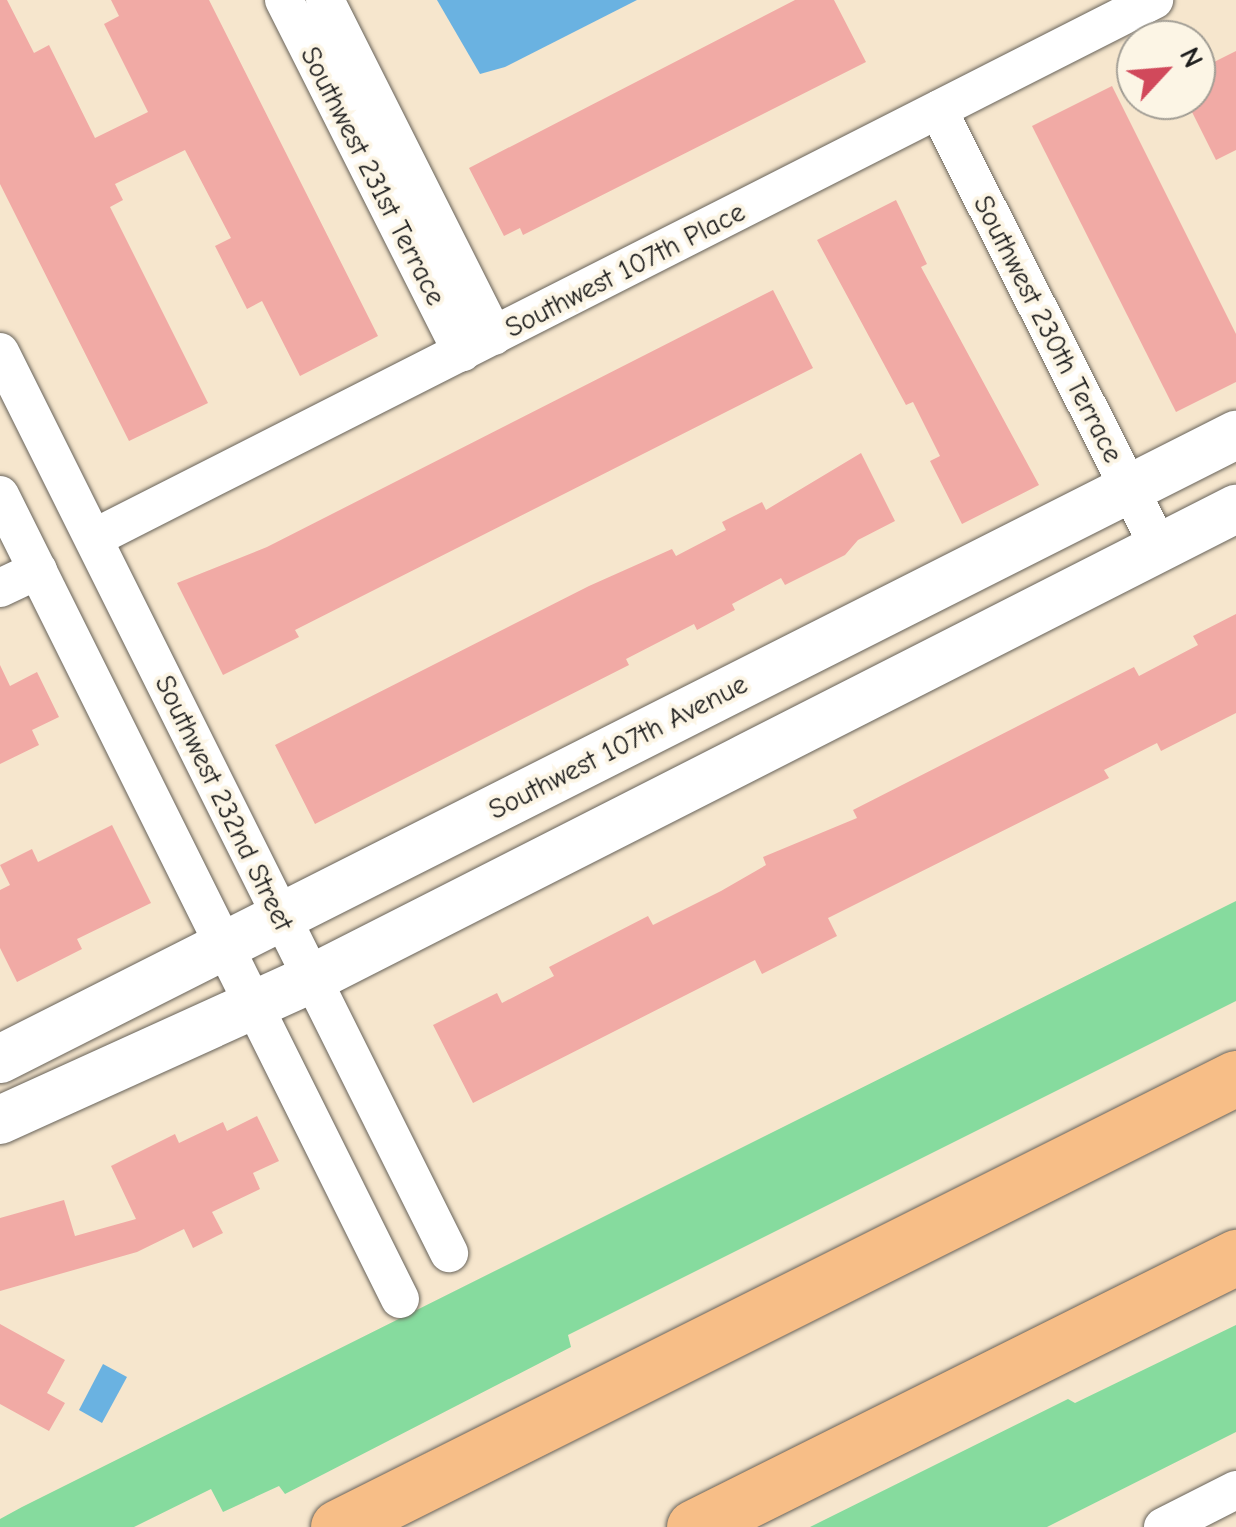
<!DOCTYPE html>
<style>
body{margin:0}
#map{position:relative;width:1236px;height:1527px;overflow:hidden;background:#f6e6cd;font-family:"Comic Neue",sans-serif}
div>[style]{position:absolute}
.green>*{inset:0;background:#86db9e}
.water>*{inset:0;background:#6ab2e1}
.building>*{inset:0;background:#f1aaa5}
.roads{filter:drop-shadow(0 0 2px #68635a) drop-shadow(0 0 2px #68635a)}
.minor>*{height:38px;margin:-19px;padding:0 19px;transform-origin:19px;border-radius:19px;background:#fff}
.tertiary>*{height:48px;margin:-24px;padding:0 24px;transform-origin:24px;border-radius:24px;background:#fff}
.motorway>*{height:55px;margin:-27.5px;padding:0 27.5px;transform-origin:27.5px;border-radius:27.5px;background:#f7be87}
span{translate:-50% -50%;white-space:nowrap;text-align:center;line-height:1.15;-webkit-text-stroke:8px #fcf5e5;paint-order:stroke}
.street-label{font-size:28px;color:#1c1c1c}
.north{position:absolute;left:1116px;top:20px;width:100px;height:100px;box-sizing:border-box;background:#fcf5e5;border:2px solid #a29e95;border-radius:50%;rotate:64deg;font-size:28px;font-weight:700;line-height:40px;text-align:center;color:#1c1c1c}
.north::after{content:'';display:block;margin:auto;width:35px;height:45px;background:#d1495b;clip-path:polygon(50% 0,100% 100%,50% 72%,0 100%)}
</style>
<div id="map">
<div class="green">
<i style="clip-path:polygon(1236px 901px,1236px 1001px,568px 1335px,571px 1347px,285px 1494px,279px 1486px,223px 1512px,211px 1489px,134px 1527px,0 1527px,0 1519px,22px 1507px)"></i>
<i style="clip-path:polygon(1236px 1325px,1236px 1432px,1047px 1527px,810px 1527px,1068px 1399px,1075px 1403px)"></i>
</div>
<div class="water">
<i style="clip-path:polygon(437px 0,637px 0,505px 67px,480px 74px)"></i>
<i style="clip-path:polygon(103px 1364px,127px 1377px,102px 1423px,79px 1410px)"></i>
</div>
<div class="building">
<i style="clip-path:polygon(0 0,7px 0,34px 53px,49px 45px,95px 138px,148px 112px,104px 24px,119px 16px,111px 0,209px 0,378px 336px,300px 376px,262px 301px,247px 309px,215px 246px,231px 238px,185px 150px,115px 184px,123px 200px,110px 207px,208px 403px,129px 441px,0 184px)"></i>
<i style="clip-path:polygon(795px 0,834px 0,866px 62px,523px 235px,520px 228px,504px 236px,469px 168px)"></i>
<i style="clip-path:polygon(1236px 51px,1236px 150px,1216px 160px,1186px 100px,1196px 100px,1196px 71px)"></i>
<i style="clip-path:polygon(1112px 86px,1236px 334px,1236px 382px,1176px 412px,1032px 126px)"></i>
<i style="clip-path:polygon(896px 200px,927px 264px,921px 267px,1039px 485px,962px 524px,930px 461px,940px 456px,913px 402px,906px 405px,817px 240px)"></i>
<i style="clip-path:polygon(773px 290px,813px 368px,295px 630px,299px 637px,223px 675px,177px 583px,267px 547px)"></i>
<i style="clip-path:polygon(861px 453px,895px 521px,858px 540px,845px 555px,785px 585px,781px 578px,732px 604px,735px 610px,697px 630px,694px 624px,626px 659px,629px 665px,315px 824px,275px 745px,589px 586px,672px 549px,676px 556px,726px 530px,722px 522px,762px 502px,766px 510px)"></i>
<i style="clip-path:polygon(1236px 614px,1236px 713px,1161px 751px,1157px 743px,1104px 770px,1109px 778px,828px 918px,837px 936px,762px 974px,755px 960px,473px 1103px,433px 1025px,497px 993px,502px 1003px,554px 976px,549px 967px,648px 916px,653px 925px,721px 891px,766px 865px,763px 857px,857px 818px,853px 810px,1134px 667px,1139px 676px,1198px 645px,1193px 636px)"></i>
<i style="clip-path:polygon(0 665px,10px 686px,37px 672px,59px 717px,32px 730px,39px 745px,0 764px)"></i>
<i style="clip-path:polygon(112px 825px,151px 903px,77px 939px,82px 949px,17px 982px,0 948px,0 890px,10px 885px,0 865px,32px 849px,38px 862px)"></i>
<i style="clip-path:polygon(257px 1116px,279px 1161px,253px 1173px,260px 1189px,212px 1212px,223px 1233px,193px 1248px,184px 1229px,137px 1252px,0 1291px,0 1218px,64px 1200px,75px 1236px,136px 1219px,111px 1166px,175px 1134px,179px 1143px,223px 1122px,227px 1131px)"></i>
<i style="clip-path:polygon(0 1324px,65px 1360px,47px 1393px,65px 1403px,49px 1431px,0 1404px)"></i>
</div>
<div class="roads">
<div class="minor">
<i style="left:284px;top:0;width:395px;rotate:63.2deg"></i>
<i style="left:325px;top:0;width:376px;rotate:63.3deg"></i>
<i style="left:938px;top:110px;width:491px;rotate:63.2deg"></i>
<i style="left:0;top:352px;width:1007px;rotate:63.51deg"></i>
<i style="left:0;top:495px;width:898px;rotate:63.55deg"></i>
<i style="left:94px;top:538px;width:1189px;rotate:-26.91deg"></i>
<i style="left:0;top:588px;width:42px;rotate:-25.3deg"></i>
<i style="left:1163px;top:1527px;width:82px;rotate:-26.9deg"></i>
</div>
<div class="tertiary">
<i style="left:0;top:1059px;width:1385px;rotate:-26.79deg"></i>
<i style="left:0;top:1120px;width:341px;rotate:-24.4deg"></i>
<i style="left:311px;top:979px;width:1038px;rotate:-26.94deg"></i>
</div>
<div class="motorway">
<i style="left:338px;top:1527px;width:1004px;rotate:-26.57deg"></i>
<i style="left:694px;top:1527px;width:606px;rotate:-26.48deg"></i>
</div>
</div>
<div class="street-label">
<span style="left:373px;top:176px;rotate:63deg">Southwest 231st Terrace</span>
<span style="left:625px;top:270px;rotate:-27deg">Southwest 107th Place</span>
<span style="left:1048px;top:329px;rotate:63deg">Southwest 230th Terrace</span>
<span style="left:618px;top:747px;rotate:-27deg">Southwest 107th Avenue</span>
<span style="left:224px;top:803px;rotate:64deg">Southwest 232nd Street</span>
</div>
<div class="north">N</div>
</div>
